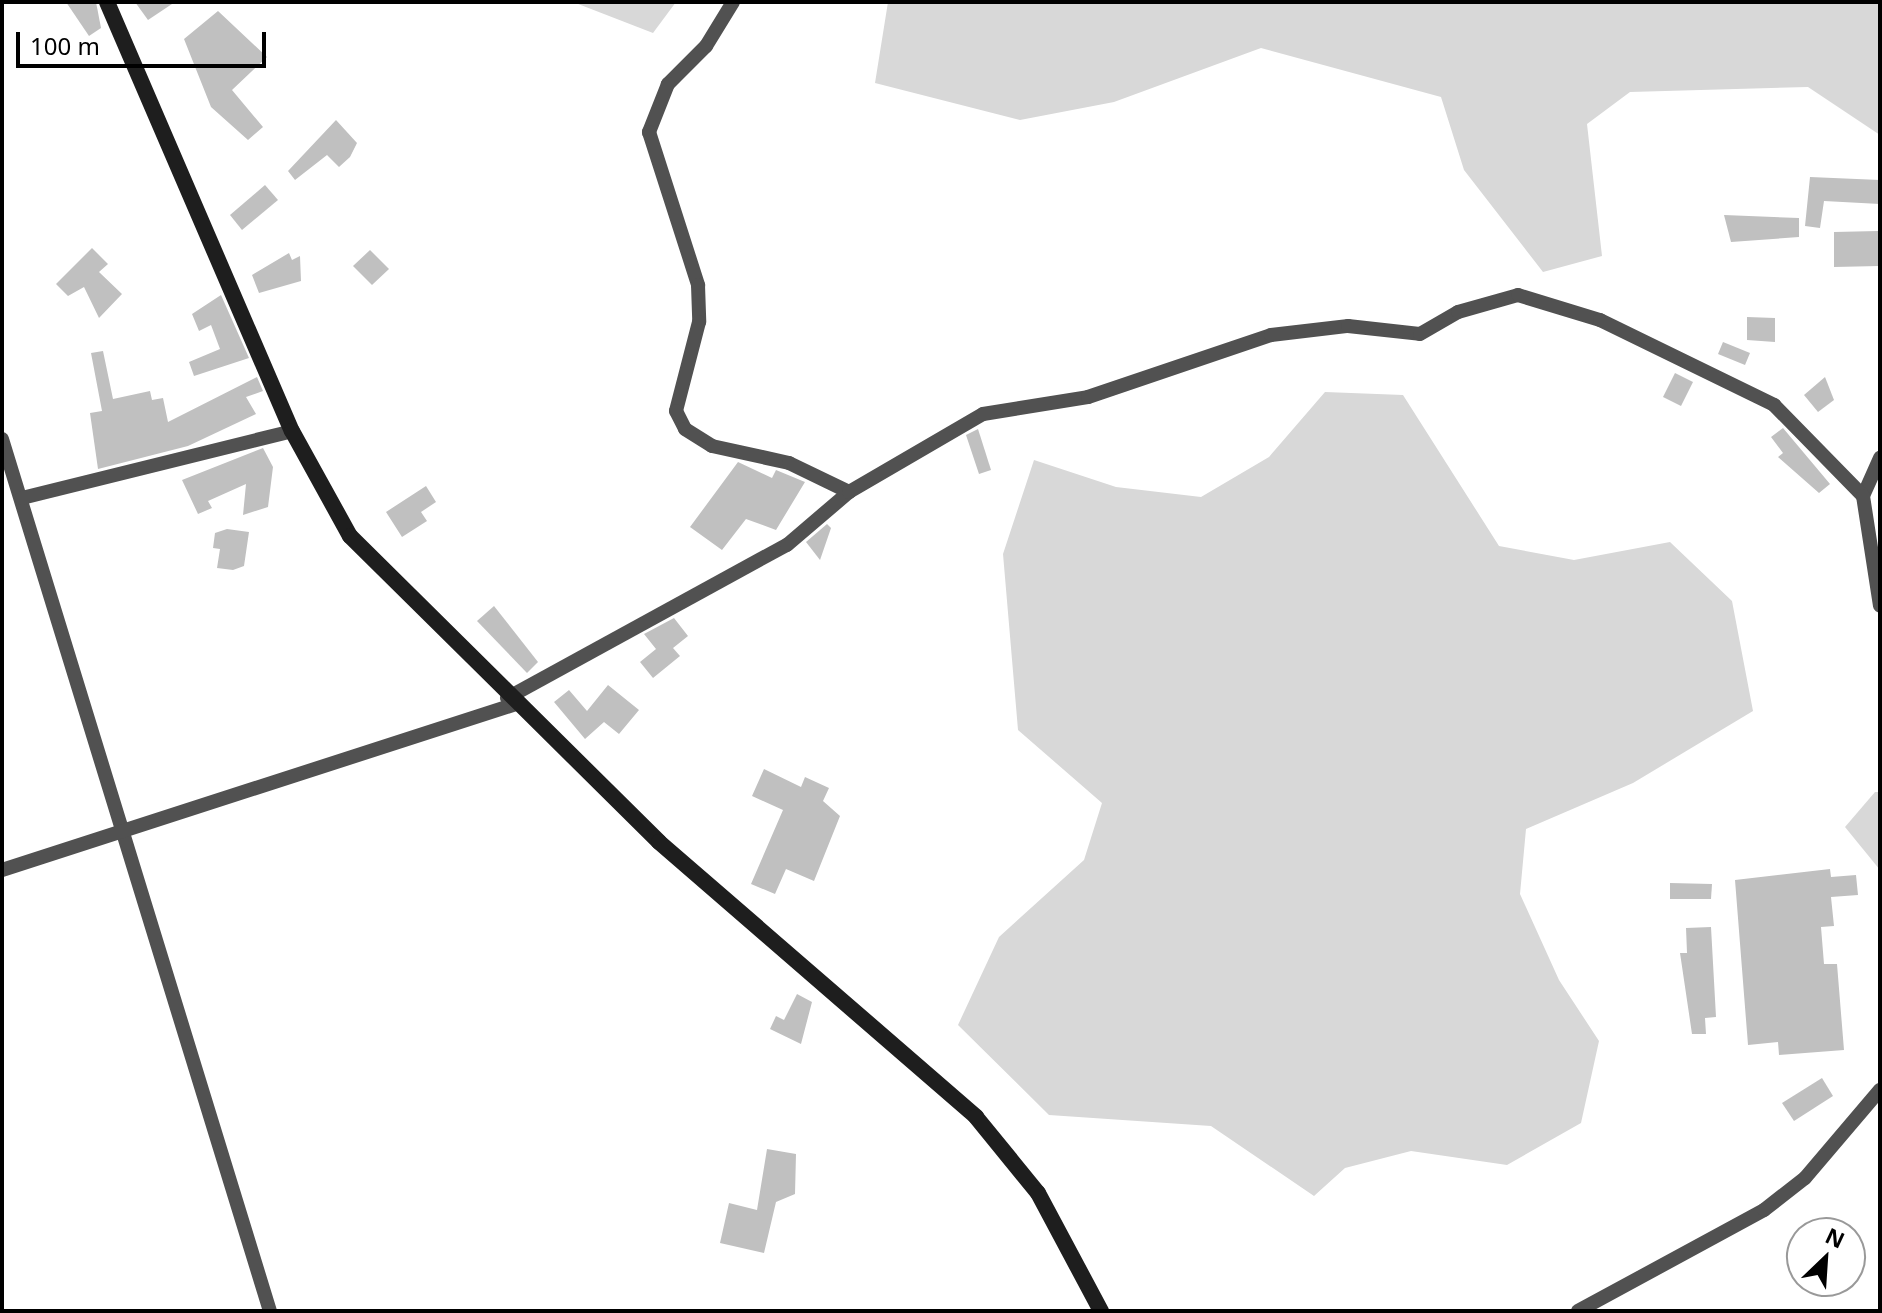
<!DOCTYPE html>
<style>
body{margin:0}
#map{position:relative;width:1882px;height:1313px;overflow:hidden;background:#fff;font-family:"Noto Sans",sans-serif}
div>[style]{position:absolute}
.green>*{inset:0;background:#d8d8d8}
.building>*{inset:0;background:#c0c0c0}
.street>*{height:14px;margin:-7px;padding:0 7px;transform-origin:7px;border-radius:7px;background:#515151}
.secondary>*{height:16px;margin:-8px;padding:0 8px;transform-origin:8px;border-radius:8px;background:#1e1e1e}
span{translate:-50% -50%;white-space:nowrap;text-align:center;line-height:1.15;-webkit-text-stroke:8px #fff;paint-order:stroke}
.frame{position:absolute;inset:0;border:4px solid #000;pointer-events:none}
.north{position:absolute;left:1786px;top:1217px;width:80px;height:80px;box-sizing:border-box;background:#fff;border:2px solid #999;border-radius:50%;rotate:25deg;font-size:22px;font-weight:700;line-height:32px;text-align:center;color:#000}
.north::after{content:'';display:block;margin:auto;width:28px;height:36px;background:#000;clip-path:polygon(50% 0,100% 100%,50% 72%,0 100%)}
.scale{position:absolute;left:16px;top:32px;width:250px;height:36px;box-sizing:border-box;border:4px solid #000;border-top:0;padding-left:10px;font-size:24px;line-height:28px;white-space:nowrap;color:#000;-webkit-text-stroke:6px #fff;paint-order:stroke}
</style>
<div id="map">
<div class="green">
<i style="clip-path:polygon(573px 2px,676px 2px,653px 33px)"></i>
<i style="clip-path:polygon(888px 2px,1880px 2px,1880px 135px,1808px 87px,1630px 92px,1587px 124px,1602px 256px,1543px 272px,1464px 170px,1441px 97px,1261px 48px,1114px 102px,1020px 120px,875px 83px)"></i>
<i style="clip-path:polygon(1325px 392px,1403px 395px,1499px 546px,1574px 560px,1670px 542px,1732px 601px,1753px 711px,1633px 783px,1526px 829px,1520px 894px,1559px 980px,1599px 1041px,1581px 1123px,1507px 1165px,1411px 1151px,1345px 1168px,1314px 1196px,1211px 1126px,1049px 1115px,958px 1025px,999px 937px,1084px 860px,1102px 803px,1018px 730px,1003px 554px,1034px 460px,1116px 487px,1201px 497px,1269px 457px)"></i>
<i style="clip-path:polygon(1875px 792px,1880px 792px,1880px 870px,1845px 827px)"></i>
</div>
<div class="building">
<i style="clip-path:polygon(66px 2px,96px 2px,101px 28px,89px 36px)"></i>
<i style="clip-path:polygon(135px 2px,175px 2px,148px 20px)"></i>
<i style="clip-path:polygon(218px 11px,267px 57px,232px 90px,263px 127px,248px 140px,211px 107px,184px 39px)"></i>
<i style="clip-path:polygon(336px 120px,357px 143px,350px 157px,339px 167px,327px 155px,295px 180px,288px 171px)"></i>
<i style="clip-path:polygon(1810px 177px,1880px 180px,1880px 204px,1824px 201px,1820px 228px,1805px 226px)"></i>
<i style="clip-path:polygon(265px 185px,278px 200px,242px 230px,230px 215px)"></i>
<i style="clip-path:polygon(1724px 215px,1799px 218px,1799px 237px,1731px 242px)"></i>
<i style="clip-path:polygon(1878px 231px,1879px 266px,1834px 267px,1834px 232px)"></i>
<i style="clip-path:polygon(92px 248px,108px 264px,99px 272px,122px 294px,99px 318px,84px 287px,68px 296px,56px 284px)"></i>
<i style="clip-path:polygon(370px 250px,389px 269px,372px 285px,353px 266px)"></i>
<i style="clip-path:polygon(289px 253px,292px 260px,300px 256px,301px 281px,259px 293px,252px 275px)"></i>
<i style="clip-path:polygon(221px 295px,249px 358px,194px 376px,189px 362px,220px 349px,211px 325px,199px 331px,192px 314px)"></i>
<i style="clip-path:polygon(1747px 317px,1775px 318px,1775px 342px,1747px 340px)"></i>
<i style="clip-path:polygon(1723px 342px,1750px 353px,1745px 365px,1718px 354px)"></i>
<i style="clip-path:polygon(103px 351px,113px 399px,150px 391px,152px 400px,163px 398px,168px 422px,257px 377px,263px 391px,246px 397px,256px 414px,188px 446px,98px 469px,90px 413px,102px 411px,91px 353px)"></i>
<i style="clip-path:polygon(1675px 373px,1693px 382px,1681px 406px,1663px 397px)"></i>
<i style="clip-path:polygon(1825px 377px,1834px 400px,1818px 412px,1804px 395px)"></i>
<i style="clip-path:polygon(1783px 428px,1830px 484px,1819px 493px,1778px 457px,1783px 453px,1771px 437px)"></i>
<i style="clip-path:polygon(978px 429px,991px 470px,979px 474px,966px 435px)"></i>
<i style="clip-path:polygon(263px 448px,273px 467px,268px 507px,243px 515px,246px 484px,208px 501px,212px 508px,198px 514px,182px 480px)"></i>
<i style="clip-path:polygon(738px 462px,772px 478px,776px 470px,805px 482px,776px 530px,746px 519px,722px 550px,690px 527px)"></i>
<i style="clip-path:polygon(426px 486px,436px 502px,421px 512px,427px 521px,402px 537px,386px 512px)"></i>
<i style="clip-path:polygon(827px 524px,831px 528px,820px 560px,806px 542px)"></i>
<i style="clip-path:polygon(227px 529px,249px 532px,244px 566px,233px 570px,217px 568px,220px 549px,213px 548px,215px 533px)"></i>
<i style="clip-path:polygon(494px 606px,538px 662px,527px 673px,477px 621px)"></i>
<i style="clip-path:polygon(674px 618px,688px 636px,673px 648px,680px 656px,653px 678px,640px 662px,656px 649px,644px 634px)"></i>
<i style="clip-path:polygon(608px 685px,639px 710px,619px 734px,604px 722px,585px 739px,554px 702px,569px 690px,587px 711px)"></i>
<i style="clip-path:polygon(764px 769px,801px 787px,805px 777px,829px 788px,823px 801px,840px 816px,814px 881px,786px 869px,775px 894px,751px 884px,783px 810px,752px 796px)"></i>
<i style="clip-path:polygon(1830px 869px,1831px 877px,1856px 875px,1858px 895px,1831px 897px,1834px 926px,1821px 927px,1824px 964px,1837px 964px,1844px 1050px,1779px 1055px,1778px 1042px,1748px 1045px,1735px 880px)"></i>
<i style="clip-path:polygon(1670px 883px,1712px 884px,1711px 899px,1670px 899px)"></i>
<i style="clip-path:polygon(1711px 927px,1716px 1017px,1705px 1018px,1706px 1034px,1692px 1034px,1680px 953px,1687px 953px,1686px 928px)"></i>
<i style="clip-path:polygon(797px 994px,812px 1002px,801px 1044px,770px 1029px,776px 1016px,784px 1020px)"></i>
<i style="clip-path:polygon(1822px 1078px,1833px 1096px,1794px 1121px,1782px 1103px)"></i>
<i style="clip-path:polygon(767px 1149px,796px 1154px,795px 1194px,776px 1202px,764px 1253px,720px 1243px,729px 1203px,757px 1210px)"></i>
</div>
<div class="street">
<i style="left:733px;top:2px;width:52px;rotate:121.5deg"></i>
<i style="left:706px;top:46px;width:54px;rotate:135deg"></i>
<i style="left:668px;top:84px;width:52px;rotate:111.6deg"></i>
<i style="left:649px;top:132px;width:161px;rotate:72.2deg"></i>
<i style="left:698px;top:285px;width:37px;rotate:88deg"></i>
<i style="left:699px;top:322px;width:92px;rotate:104.5deg"></i>
<i style="left:676px;top:411px;width:20px;rotate:63deg"></i>
<i style="left:685px;top:429px;width:32px;rotate:32deg"></i>
<i style="left:712px;top:446px;width:79px;rotate:12.4deg"></i>
<i style="left:789px;top:463px;width:67px;rotate:25.8deg"></i>
<i style="left:2px;top:439px;width:912px;rotate:72.92deg"></i>
<i style="left:1863px;top:496px;width:42px;rotate:-65.9deg"></i>
<i style="left:22px;top:498px;width:278px;rotate:-13.9deg"></i>
<i style="left:507px;top:698px;width:319px;rotate:-28.7deg"></i>
<i style="left:787px;top:545px;width:82px;rotate:-40.5deg"></i>
<i style="left:849px;top:492px;width:155px;rotate:-30.2deg"></i>
<i style="left:983px;top:414px;width:106px;rotate:-9.2deg"></i>
<i style="left:1088px;top:397px;width:193px;rotate:-18.7deg"></i>
<i style="left:1271px;top:335px;width:78px;rotate:-6.7deg"></i>
<i style="left:1348px;top:326px;width:72px;rotate:6.3deg"></i>
<i style="left:1420px;top:334px;width:44px;rotate:-30.1deg"></i>
<i style="left:1458px;top:312px;width:62px;rotate:-15.8deg"></i>
<i style="left:1518px;top:295px;width:86px;rotate:17deg"></i>
<i style="left:1600px;top:320px;width:194px;rotate:26deg"></i>
<i style="left:1774px;top:405px;width:127px;rotate:45.6deg"></i>
<i style="left:1863px;top:496px;width:111px;rotate:81.2deg"></i>
<i style="left:2px;top:870px;width:540px;rotate:-17.9deg"></i>
<i style="left:1578px;top:1311px;width:212px;rotate:-28.5deg"></i>
<i style="left:1764px;top:1210px;width:52px;rotate:-38deg"></i>
<i style="left:1805px;top:1178px;width:116px;rotate:-49.6deg"></i>
</div>
<div class="secondary">
<i style="left:107px;top:2px;width:467px;rotate:66.7deg"></i>
<i style="left:292px;top:431px;width:120px;rotate:61.1deg"></i>
<i style="left:350px;top:536px;width:435px;rotate:44.7deg"></i>
<i style="left:659px;top:842px;width:420px;rotate:40.9deg"></i>
<i style="left:976px;top:1117px;width:98px;rotate:50.8deg"></i>
<i style="left:1038px;top:1193px;width:134px;rotate:61.9deg"></i>
</div>
<div class="frame"></div>
<div class="north">N</div>
<div class="scale">100 m</div>
</div>
